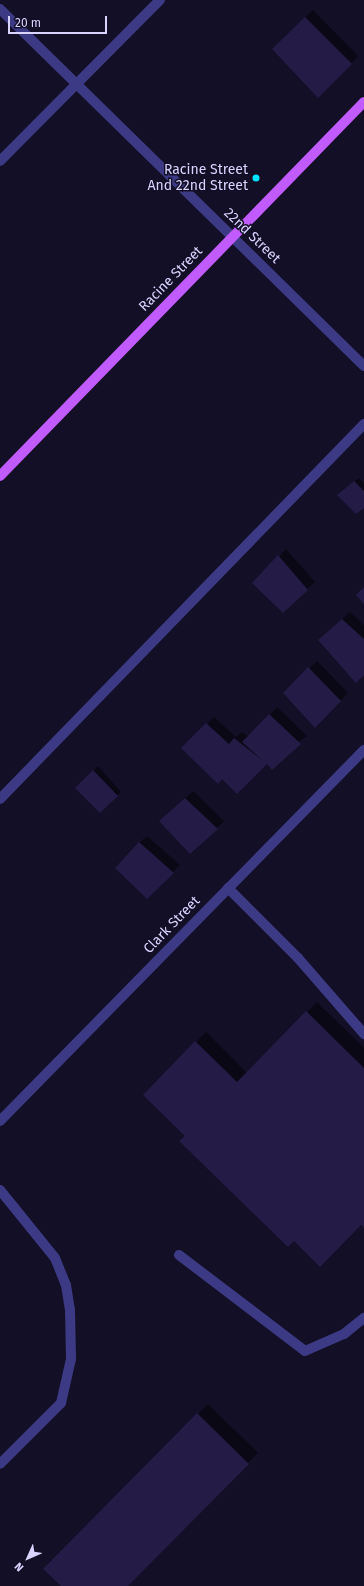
<!DOCTYPE html>
<style>
body{margin:0}
#map{position:relative;width:364px;height:1586px;overflow:hidden;background:#130f26;font-family:"Fira Sans",sans-serif}
div>[style]{position:absolute}
.shadow>*{inset:0;background:#0007}
.building>*{inset:0;background:#241b47}
.service>*{height:10px;margin:-5px;padding:0 5px;transform-origin:5px;border-radius:5px;background:#3d3a85}
.minor>*{height:10px;margin:-5px;padding:0 5px;transform-origin:5px;border-radius:5px;background:#3d3a85}
.primary>*{height:10px;margin:-5px;padding:0 5px;transform-origin:5px;border-radius:5px;background:#c25bff}
.dots>*{width:11px;height:11px;translate:-50% -50%;box-sizing:border-box;border:2px solid #130f26;border-radius:50%}
span{translate:-50% -50%;white-space:nowrap;text-align:center;line-height:1.15;-webkit-text-stroke:3px #130f26;paint-order:stroke}
.poi-label{font-size:14px;color:#d9d4ff}
.right{translate:-100% -50%;text-align:right}
.street-label{font-size:14px;color:#d9d4ff}
.north{position:absolute;left:8px;top:1538px;width:40px;height:40px;-webkit-text-stroke:3px #130f26;paint-order:stroke;rotate:225deg;font-size:11px;font-weight:700;line-height:16px;text-align:center;color:#d9d4ff}
.north::after{content:'';display:block;margin:auto;width:14px;height:18px;background:#d9d4ff;clip-path:polygon(50% 0,100% 100%,50% 72%,0 100%)}
.scale{position:absolute;left:8px;top:16px;width:99px;height:18px;box-sizing:border-box;border:2px solid #d9d4ff;border-top:0;padding-left:5px;font-size:12px;line-height:14px;white-space:nowrap;color:#d9d4ff;-webkit-text-stroke:3px #130f26;paint-order:stroke}
</style>
<div id="map">
<div class="shadow">
<i style="clip-path:polygon(313px 10px,358px 56px,318px 96px,274px 49px)"></i>
<i style="clip-path:polygon(359px 478px,364px 483px,364px 506px,342px 491px)"></i>
<i style="clip-path:polygon(286px 549px,315px 582px,283px 611px,254px 583px)"></i>
<i style="clip-path:polygon(350px 612px,364px 625px,364px 674px,327px 633px)"></i>
<i style="clip-path:polygon(317px 661px,348px 693px,315px 727px,284px 694px)"></i>
<i style="clip-path:polygon(277px 707px,307px 736px,267px 763px,223px 778px,182px 748px,214px 717px,236px 737px,242px 732px,249px 737px)"></i>
<i style="clip-path:polygon(98px 766px,121px 792px,100px 812px,77px 788px)"></i>
<i style="clip-path:polygon(193px 791px,224px 821px,217px 828px,168px 814px)"></i>
<i style="clip-path:polygon(147px 836px,180px 865px,147px 897px,139px 843px)"></i>
<i style="clip-path:polygon(317px 1002px,364px 1048px,364px 1227px,186px 1136px,144px 1095px,206px 1032px,247px 1073px)"></i>
<i style="clip-path:polygon(208px 1404px,258px 1453px,127px 1586px,62px 1586px,45px 1569px)"></i>
</div>
<div class="building">
<i style="clip-path:polygon(305px 17px,352px 64px,318px 98px,272px 49px)"></i>
<i style="clip-path:polygon(354px 481px,364px 491px,364px 508px,356px 514px,337px 495px)"></i>
<i style="clip-path:polygon(278px 555px,308px 590px,283px 613px,252px 583px)"></i>
<i style="clip-path:polygon(364px 587px,364px 604px,356px 595px)"></i>
<i style="clip-path:polygon(342px 619px,364px 639px,364px 675px,356px 683px,318px 640px)"></i>
<i style="clip-path:polygon(308px 667px,341px 701px,315px 728px,283px 693px)"></i>
<i style="clip-path:polygon(269px 714px,301px 744px,272px 770px,267px 764px,237px 794px,222px 779px,218px 784px,181px 748px,206px 723px,229px 744px,234px 738px,262px 760px,242px 742px)"></i>
<i style="clip-path:polygon(93px 770px,118px 796px,100px 813px,75px 788px)"></i>
<i style="clip-path:polygon(185px 798px,218px 829px,190px 854px,159px 821px)"></i>
<i style="clip-path:polygon(139px 842px,174px 873px,147px 899px,115px 868px)"></i>
<i style="clip-path:polygon(306px 1011px,364px 1068px,364px 1228px,361px 1225px,320px 1267px,294px 1241px,288px 1247px,179px 1141px,185px 1136px,143px 1095px,195px 1041px,237px 1082px)"></i>
<i style="clip-path:polygon(197px 1413px,249px 1464px,128px 1586px,61px 1586px,43px 1569px)"></i>
</div>
<div class="service">
<i style="left:0;top:161px;width:227px;rotate:-45.2deg"></i>
<i style="left:0;top:799px;width:523px;rotate:-45.85deg"></i>
<i style="left:228px;top:888px;width:99px;rotate:45deg"></i>
<i style="left:298px;top:958px;width:101px;rotate:49deg"></i>
<i style="left:0;top:1190px;width:87px;rotate:51deg"></i>
<i style="left:55px;top:1258px;width:29px;rotate:68deg"></i>
<i style="left:66px;top:1285px;width:25px;rotate:81deg"></i>
<i style="left:70px;top:1310px;width:49px;rotate:88.8deg"></i>
<i style="left:71px;top:1359px;width:45px;rotate:102.8deg"></i>
<i style="left:61px;top:1403px;width:86px;rotate:135deg"></i>
<i style="left:179px;top:1255px;width:158px;rotate:37.3deg"></i>
<i style="left:305px;top:1351px;width:43px;rotate:-23.6deg"></i>
<i style="left:344px;top:1334px;width:26px;rotate:-39deg"></i>
</div>
<div class="minor">
<i style="left:0;top:9px;width:510px;rotate:44.44deg"></i>
<i style="left:0;top:1121px;width:520px;rotate:-45.55deg"></i>
</div>
<div class="primary">
<i style="left:0;top:476px;width:522px;rotate:-45.78deg"></i>
</div>
<div class="dots">
<i style="left:256px;top:178px;background:#00e5ff"></i>
</div>
<div class="poi-label">
<span class="right" style="left:248px;top:178px">Racine Street<br>And 22nd Street</span>
</div>
<div class="street-label">
<span style="left:252px;top:236px;rotate:44deg">22nd Street</span>
<span style="left:171px;top:279px;rotate:-46deg">Racine Street</span>
<span style="left:172px;top:925px;rotate:-46deg">Clark Street</span>
</div>
<div class="north">N</div>
<div class="scale">20 m</div>
</div>
